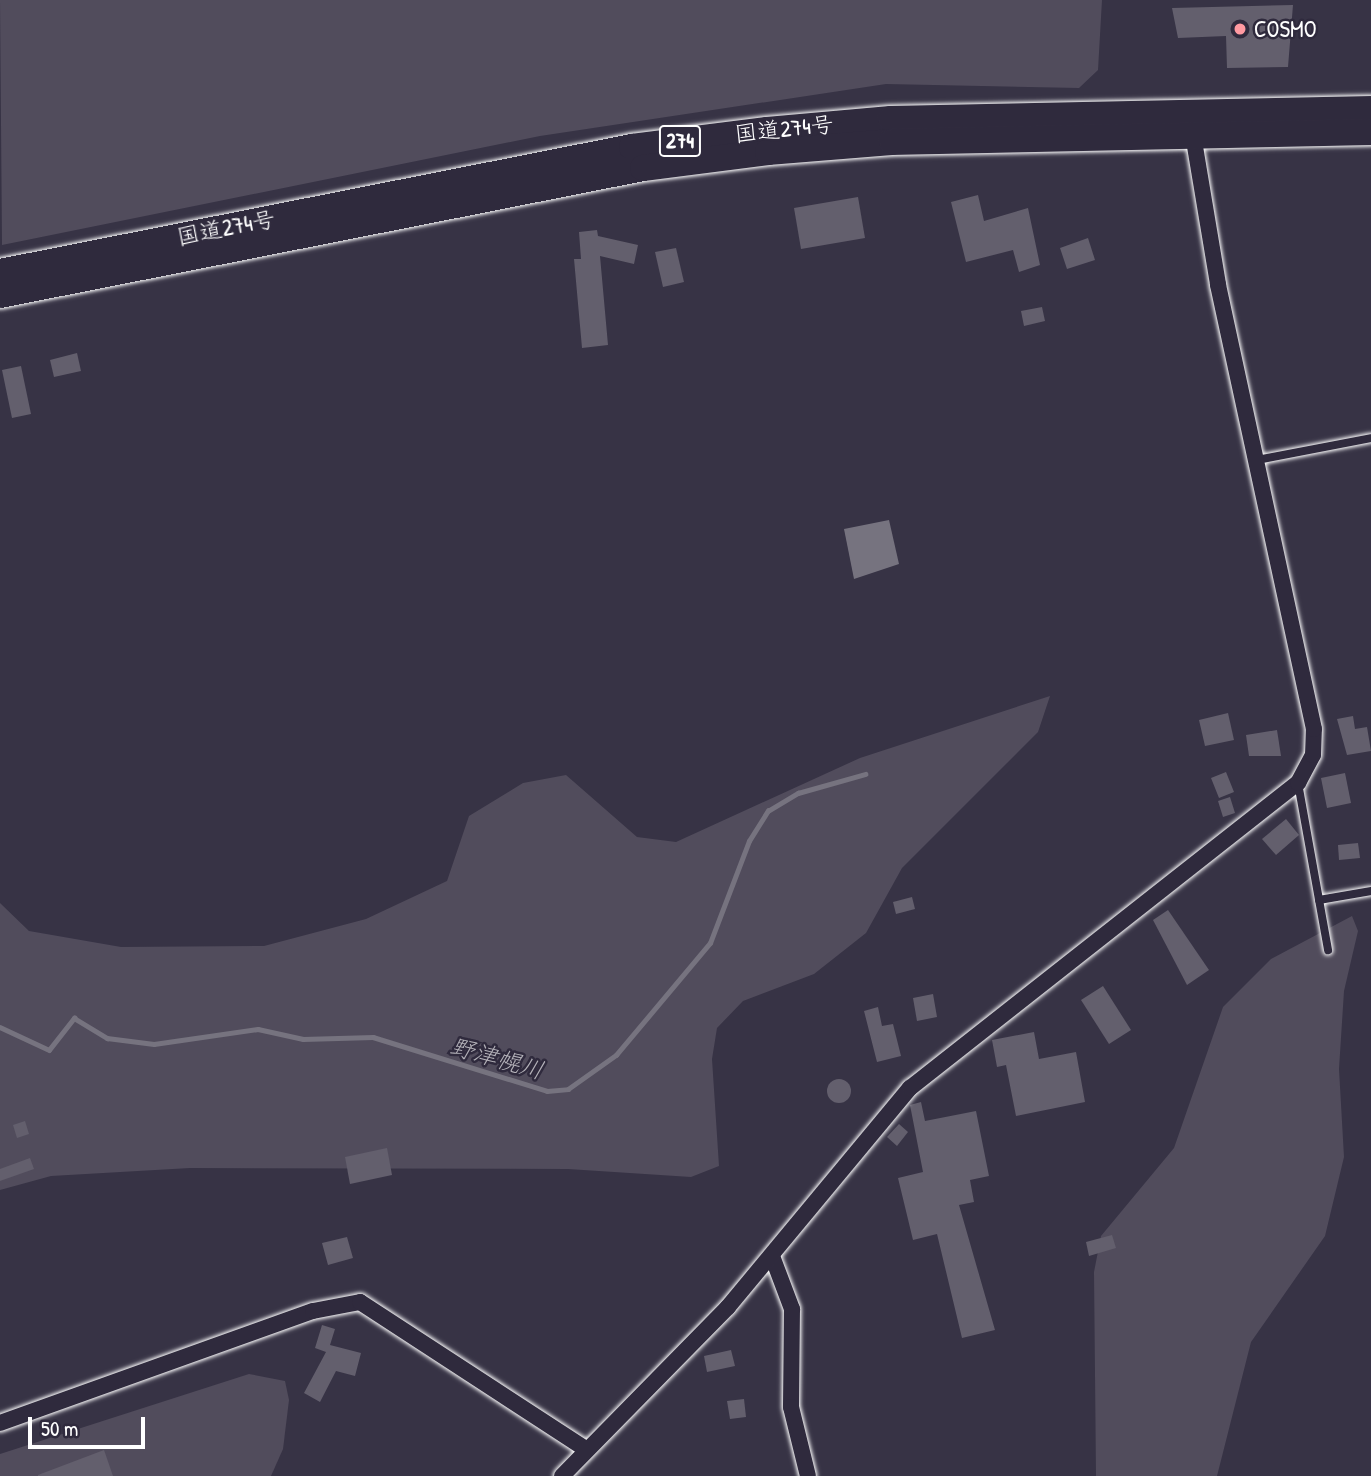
<!DOCTYPE html>
<meta charset="utf-8">
<style>
body{margin:0}
#map{position:relative;width:1371px;height:1476px;overflow:hidden;background:#373345;font-family:"Patrick Hand","Klee One",sans-serif}
div>[style]{position:absolute}
.green>*{inset:0;background:#514c5c}
.water>*{inset:0;background:#76737f}
.stream>*{height:4.5px;margin:-2.25px;padding:0 2.25px;transform-origin:2.25px;border-radius:2.25px;background:#76737f}
.building>*{inset:0;background:#635f6d}
.round{border-radius:50%}
.roads{filter:drop-shadow(0 0 2px #fff) drop-shadow(0 0 2px #fff)}
.service>*{height:8px;margin:-4px;padding:0 4px;transform-origin:4px;border-radius:4px;background:#2f2a3d}
.minor>*{height:16px;margin:-8px;padding:0 8px;transform-origin:8px;border-radius:8px;background:#2f2a3d}
.trunk>*{height:26px;margin:-13px;padding:0 13px;transform-origin:13px;border-radius:13px;background:#2f2a3d}
.dots>*{width:19px;height:19px;translate:-50% -50%;box-sizing:border-box;border:4px solid #2f2a3d;border-radius:50%}
span{translate:-50% -50%;white-space:nowrap;text-align:center;line-height:1.15;-webkit-text-stroke:5px #2f2a3d;paint-order:stroke}
.shield-label span{padding:2px 5px;background:#2f2a3d;border:2px solid;border-radius:5px;-webkit-text-stroke-width:0}
.shield-label{font-size:21px;color:#fff;font-weight:700}
.poi-label{font-size:23px;color:#fff}
.left{translate:0 -50%;text-align:left}
.street-label{font-size:23px;color:#fff}
.water-label{font-size:24px;color:#b4b2b9;font-style:italic}
.scale{position:absolute;left:28px;top:1417px;width:117px;height:32px;box-sizing:border-box;border:4px solid #fff;border-top:0;padding-left:9px;font-size:21px;line-height:24px;white-space:nowrap;color:#fff;-webkit-text-stroke:5px #2f2a3d;paint-order:stroke}
</style>
<div id="map">
<div class="green">
<i style="clip-path:polygon(0 0,1102px 0,1098px 70px,1079px 88px,886px 84px,540px 136px,2px 245px)"></i>
<i style="clip-path:polygon(1050px 696px,1038px 732px,902px 868px,866px 933px,814px 974px,743px 1001px,717px 1028px,712px 1059px,719px 1166px,691px 1177px,568px 1169px,190px 1168px,51px 1176px,0 1190px,0 903px,29px 931px,121px 947px,264px 946px,366px 919px,447px 881px,469px 816px,523px 783px,566px 775px,637px 837px,676px 842px,860px 758px)"></i>
<i style="clip-path:polygon(1352px 916px,1358px 931px,1344px 991px,1339px 1069px,1344px 1157px,1325px 1236px,1251px 1342px,1217px 1476px,1096px 1476px,1094px 1272px,1101px 1236px,1174px 1148px,1223px 1007px,1271px 959px)"></i>
<i style="clip-path:polygon(249px 1374px,285px 1381px,289px 1400px,283px 1449px,271px 1476px,0 1476px,0 1454px)"></i>
</div>
<div class="water">
<i style="clip-path:polygon(889px 520px,899px 564px,854px 579px,844px 529px)"></i>
</div>
<div class="stream">
<i style="left:0;top:1027px;width:54px;rotate:25.1deg"></i>
<i style="left:49px;top:1050px;width:41px;rotate:-52deg"></i>
<i style="left:74px;top:1018px;width:39px;rotate:31deg"></i>
<i style="left:107px;top:1038px;width:47px;rotate:7.3deg"></i>
<i style="left:154px;top:1044px;width:105px;rotate:-8.2deg"></i>
<i style="left:258px;top:1029px;width:46px;rotate:12.5deg"></i>
<i style="left:303px;top:1039px;width:70px;rotate:-1.6deg"></i>
<i style="left:373px;top:1037px;width:182px;rotate:17.2deg"></i>
<i style="left:547px;top:1091px;width:21px;rotate:-5deg"></i>
<i style="left:568px;top:1089px;width:59px;rotate:-35.3deg"></i>
<i style="left:616px;top:1055px;width:146px;rotate:-50deg"></i>
<i style="left:710px;top:943px;width:109px;rotate:-69.1deg"></i>
<i style="left:749px;top:841px;width:36px;rotate:-58deg"></i>
<i style="left:768px;top:811px;width:35px;rotate:-31deg"></i>
<i style="left:798px;top:793px;width:70px;rotate:-15.8deg"></i>
</div>
<div class="building">
<i style="clip-path:polygon(1293px 5px,1288px 67px,1227px 68px,1226px 36px,1178px 38px,1172px 8px)"></i>
<i style="clip-path:polygon(978px 195px,984px 221px,1028px 208px,1040px 265px,1019px 272px,1013px 250px,966px 262px,951px 202px)"></i>
<i style="clip-path:polygon(858px 197px,865px 238px,801px 249px,794px 208px)"></i>
<i style="clip-path:polygon(597px 230px,598px 236px,638px 245px,634px 264px,600px 256px,608px 345px,582px 348px,574px 259px,581px 259px,579px 232px)"></i>
<i style="clip-path:polygon(1088px 238px,1095px 260px,1067px 269px,1060px 248px)"></i>
<i style="clip-path:polygon(676px 248px,684px 282px,663px 287px,655px 252px)"></i>
<i style="clip-path:polygon(1042px 307px,1045px 321px,1024px 326px,1021px 311px)"></i>
<i style="clip-path:polygon(77px 353px,81px 371px,54px 377px,50px 360px)"></i>
<i style="clip-path:polygon(21px 366px,31px 414px,12px 418px,2px 370px)"></i>
<i style="clip-path:polygon(1228px 713px,1234px 740px,1205px 746px,1199px 720px)"></i>
<i style="clip-path:polygon(1353px 716px,1355px 729px,1367px 727px,1371px 751px,1347px 755px,1337px 719px)"></i>
<i style="clip-path:polygon(1277px 730px,1281px 756px,1249px 756px,1246px 735px)"></i>
<i style="clip-path:polygon(1226px 772px,1234px 792px,1219px 798px,1211px 778px)"></i>
<i style="clip-path:polygon(1345px 773px,1351px 803px,1327px 808px,1321px 778px)"></i>
<i style="clip-path:polygon(1230px 797px,1235px 813px,1223px 817px,1218px 801px)"></i>
<i style="clip-path:polygon(1286px 819px,1299px 835px,1276px 855px,1262px 839px)"></i>
<i style="clip-path:polygon(1358px 843px,1360px 858px,1339px 860px,1338px 845px)"></i>
<i style="clip-path:polygon(912px 897px,915px 909px,896px 914px,893px 902px)"></i>
<i style="clip-path:polygon(1168px 910px,1209px 970px,1187px 985px,1153px 920px)"></i>
<i style="clip-path:polygon(1103px 986px,1131px 1030px,1109px 1044px,1081px 1000px)"></i>
<i style="clip-path:polygon(933px 994px,937px 1017px,917px 1021px,913px 998px)"></i>
<i style="clip-path:polygon(878px 1007px,882px 1026px,893px 1024px,901px 1056px,877px 1062px,864px 1011px)"></i>
<i style="clip-path:polygon(1034px 1032px,1039px 1059px,1076px 1052px,1085px 1102px,1016px 1116px,1006px 1065px,997px 1067px,992px 1040px)"></i>
<i class="round" style="left:827px;top:1079px;width:24px;height:24px"></i>
<i style="clip-path:polygon(921px 1102px,925px 1121px,976px 1111px,989px 1176px,970px 1180px,974px 1202px,959px 1205px,995px 1330px,962px 1338px,937px 1234px,913px 1240px,898px 1178px,923px 1172px,910px 1105px)"></i>
<i style="clip-path:polygon(25px 1121px,29px 1134px,17px 1138px,13px 1125px)"></i>
<i style="clip-path:polygon(899px 1124px,908px 1132px,897px 1146px,887px 1137px)"></i>
<i style="clip-path:polygon(387px 1148px,392px 1175px,350px 1184px,345px 1157px)"></i>
<i style="clip-path:polygon(30px 1158px,34px 1169px,0 1181px,0 1169px)"></i>
<i style="clip-path:polygon(1112px 1235px,1116px 1248px,1089px 1256px,1086px 1242px)"></i>
<i style="clip-path:polygon(347px 1237px,353px 1258px,328px 1265px,322px 1243px)"></i>
<i style="clip-path:polygon(322px 1325px,335px 1329px,330px 1345px,361px 1353px,355px 1376px,336px 1371px,320px 1402px,304px 1393px,326px 1352px,315px 1348px)"></i>
<i style="clip-path:polygon(731px 1350px,735px 1366px,707px 1372px,704px 1356px)"></i>
<i style="clip-path:polygon(744px 1399px,746px 1417px,730px 1419px,727px 1401px)"></i>
<i style="clip-path:polygon(104px 1450px,113px 1476px,38px 1476px,38px 1475px)"></i>
</div>
<div class="roads">
<div class="service">
<i style="left:1257px;top:460px;width:116px;rotate:-10.9deg"></i>
<i style="left:1298px;top:783px;width:170px;rotate:79.8deg"></i>
<i style="left:1319px;top:900px;width:53px;rotate:-9.8deg"></i>
</div>
<div class="minor">
<i style="left:772px;top:1256px;width:57px;rotate:69.3deg"></i>
<i style="left:792px;top:1309px;width:98px;rotate:90.6deg"></i>
<i style="left:791px;top:1407px;width:71px;rotate:76.2deg"></i>
<i style="left:0;top:1423px;width:332px;rotate:-19.7deg"></i>
<i style="left:313px;top:1311px;width:48px;rotate:-10.8deg"></i>
<i style="left:360px;top:1302px;width:267px;rotate:33.1deg"></i>
<i style="left:562px;top:1476px;width:237px;rotate:-45.5deg"></i>
<i style="left:728px;top:1307px;width:285px;rotate:-50.3deg"></i>
<i style="left:910px;top:1088px;width:494px;rotate:-38.2deg"></i>
<i style="left:1298px;top:783px;width:32px;rotate:-62deg"></i>
<i style="left:1313px;top:755px;width:26px;rotate:-88deg"></i>
<i style="left:1314px;top:729px;width:455px;rotate:-102.2deg"></i>
<i style="left:1218px;top:284px;width:157px;rotate:-99.5deg"></i>
</div>
<div class="trunk">
<i style="left:0;top:272px;width:644px;rotate:-11.19deg"></i>
<i style="left:632px;top:147px;width:136px;rotate:-7.2deg"></i>
<i style="left:767px;top:130px;width:124px;rotate:-5.1deg"></i>
<i style="left:891px;top:119px;width:480px;rotate:-1.2deg"></i>
<i style="left:0;top:295px;width:655px;rotate:-11.17deg"></i>
<i style="left:643px;top:168px;width:126px;rotate:-7.3deg"></i>
<i style="left:768px;top:152px;width:124px;rotate:-4.6deg"></i>
<i style="left:892px;top:142px;width:479px;rotate:-1.2deg"></i>
</div>
</div>
<div class="dots">
<i style="left:1240px;top:29px;background:#ff9aa2"></i>
</div>
<div class="shield-label">
<span style="left:680px;top:141px">274</span>
</div>
<div class="poi-label">
<span class="left" style="left:1254px;top:29px">COSMO</span>
</div>
<div class="street-label">
<span style="left:784px;top:129px;rotate:-6deg">国道274号</span>
<span style="left:226px;top:228px;rotate:-11deg">国道274号</span>
</div>
<div class="water-label">
<span style="left:497px;top:1058px;rotate:16deg">野津幌川</span>
</div>
<div class="scale">50 m</div>
</div>
